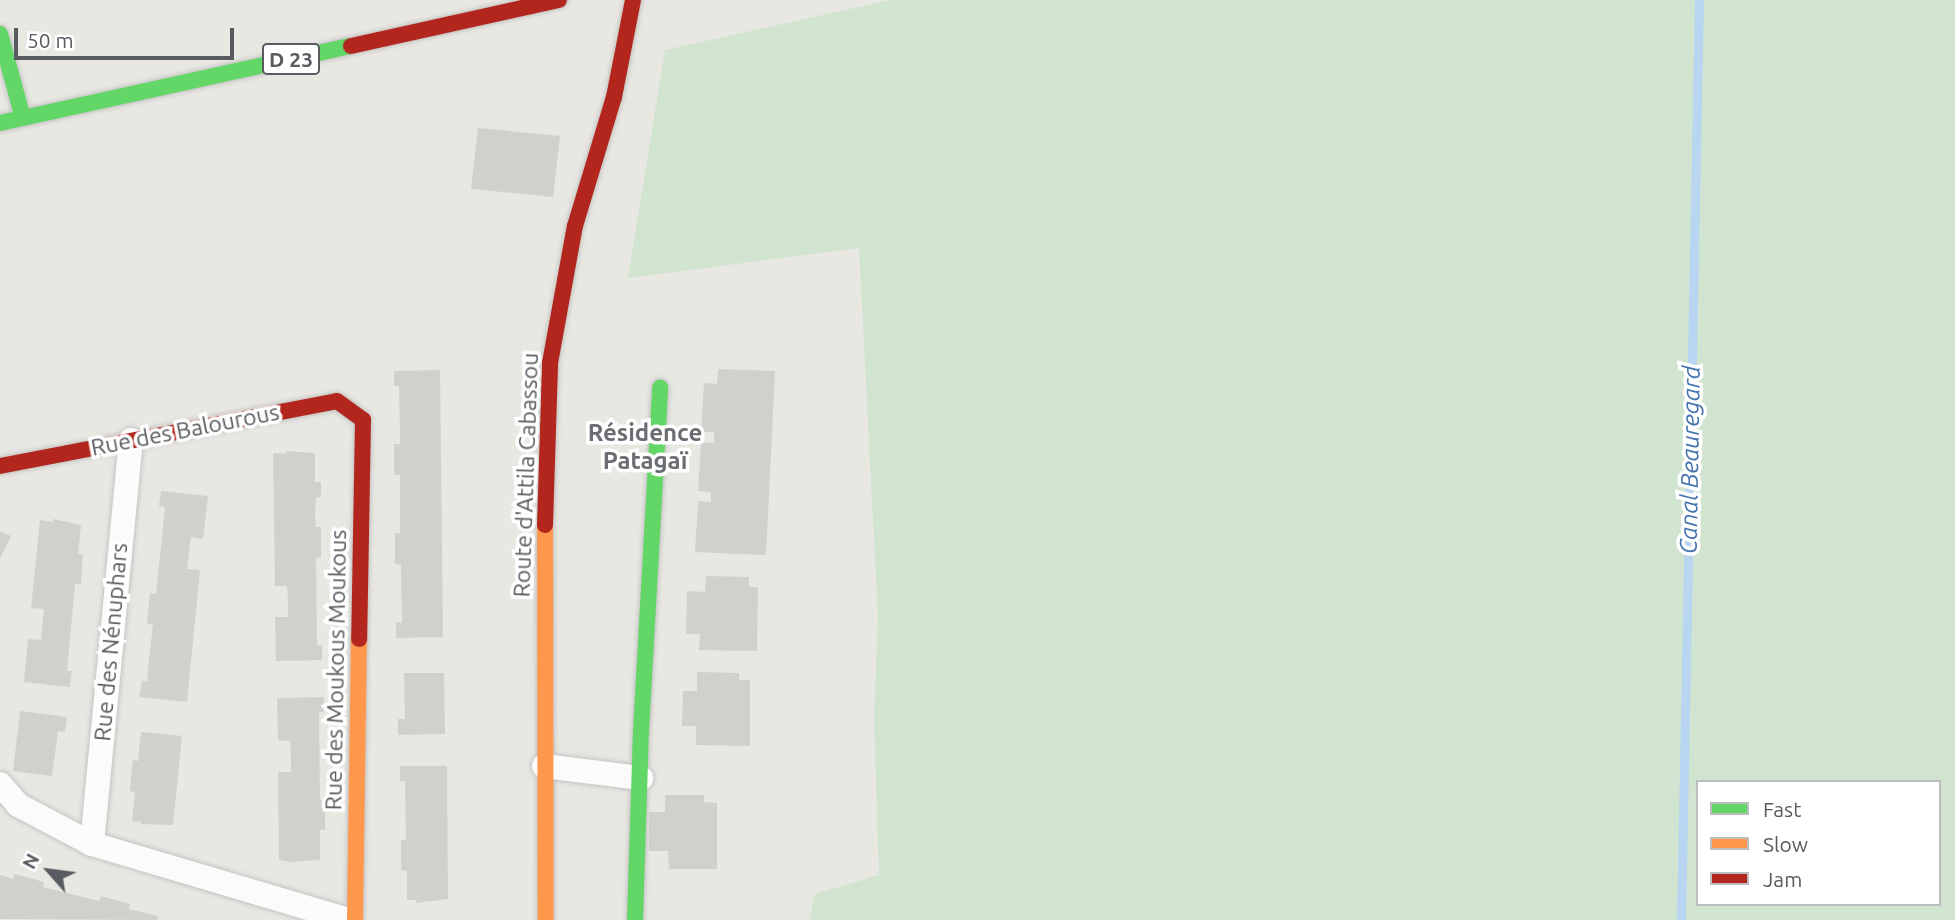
<!DOCTYPE html>
<meta charset="utf-8">
<style>
body{margin:0}
#map{position:relative;width:1955px;height:920px;overflow:hidden;background:#e8e7e2;font-family:Ubuntu,sans-serif}
div>[style]{position:absolute}
.green>*{inset:0;background:#d0e4cf}
.stream>*{height:9px;margin:-4.5px;padding:0 4.5px;transform-origin:4.5px;border-radius:4.5px;background:#b8d6f1}
.building>*{inset:0;background:#d2d0cd}
.roads{filter:drop-shadow(0 0 2px #c4c4c3) drop-shadow(0 0 2px #c4c4c3)}
.street>*{height:24px;margin:-12px;padding:0 12px;transform-origin:12px;border-radius:12px;background:#fcfbfb}
.fast>*{height:16px;margin:-8px;padding:0 8px;transform-origin:8px;border-radius:8px;background:#63d668}
.slow>*{height:16px;margin:-8px;padding:0 8px;transform-origin:8px;border-radius:8px;background:#ff974d}
.jam>*{height:16px;margin:-8px;padding:0 8px;transform-origin:8px;border-radius:8px;background:#b3261e}
span{translate:-50% -50%;white-space:nowrap;text-align:center;line-height:1.15;-webkit-text-stroke:7px #fff;paint-order:stroke}
.shield-label span{padding:2px 5px;background:#fff;border:2px solid;border-radius:5px;-webkit-text-stroke-width:0}
.shield-label{font-size:21px;color:#585b5f;font-weight:700}
.street-label{font-size:23px;color:#585b5f}
.neighbourhood-label{font-size:24px;color:#6a6d71;font-weight:700}
.water-label{font-size:24px;color:#4674af;font-style:italic}
.legend{position:absolute;left:1696px;top:780px;width:245px;height:126px;box-sizing:border-box;background:#fff;border:2px solid #bcbdbf;margin:0;padding:9px 12px;list-style:none;font-size:21px;color:#585b5f}
.legend li{display:flex;align-items:center;gap:14px;height:35px}
.legend b{width:35px;border:2px solid #bcbdbf}
.north{position:absolute;left:14px;top:836px;width:70px;height:70px;-webkit-text-stroke:5px #fff;paint-order:stroke;rotate:298deg;font-size:19px;font-weight:700;line-height:28px;text-align:center;color:#585b5f}
.north::after{content:'';display:block;margin:auto;width:24px;height:32px;background:#585b5f;clip-path:polygon(50% 0,100% 100%,50% 72%,0 100%)}
.scale{position:absolute;left:14px;top:28px;width:220px;height:32px;box-sizing:border-box;border:4px solid #585b5f;border-top:0;padding-left:9px;font-size:21px;line-height:24px;white-space:nowrap;color:#585b5f;-webkit-text-stroke:5px #fff;paint-order:stroke}
</style>
<div id="map">
<div class="green">
<i style="clip-path:polygon(evenodd,890px 0,1955px 0,1955px 920px,809px 920px,815px 894px,879px 875px,874px 719px,878px 616px,859px 248px,628px 278px,665px 50px,890px 0,1698px 782px,1939px 782px,1939px 904px,1698px 904px,1698px 782px)"></i>
</div>
<div class="stream">
<i style="left:1681px;top:920px;width:920px;rotate:-88.88deg"></i>
</div>
<div class="building">
<i style="clip-path:polygon(478px 128px,560px 136px,553px 197px,471px 189px)"></i>
<i style="clip-path:polygon(718px 369px,775px 371px,766px 555px,695px 552px,698px 501px,711px 502px,711px 492px,698px 491px,701px 442px,714px 443px,714px 432px,701px 432px,704px 383px,717px 384px)"></i>
<i style="clip-path:polygon(440px 370px,443px 637px,396px 638px,396px 622px,402px 623px,401px 577px,401px 565px,395px 564px,395px 533px,400px 533px,400px 475px,394px 475px,394px 444px,400px 444px,400px 431px,399px 386px,394px 386px,394px 371px)"></i>
<i style="clip-path:polygon(286px 451px,315px 453px,315px 482px,321px 482px,321px 497px,316px 498px,315px 514px,316px 527px,321px 527px,321px 557px,316px 558px,317px 645px,322px 645px,322px 660px,276px 661px,275px 617px,288px 617px,288px 601px,287px 586px,275px 586px,273px 453px,286px 454px)"></i>
<i style="clip-path:polygon(161px 491px,208px 496px,203px 539px,191px 537px,187px 569px,200px 570px,187px 702px,139px 697px,142px 681px,147px 682px,148px 669px,153px 624px,147px 624px,150px 593px,156px 594px,165px 507px,159px 506px)"></i>
<i style="clip-path:polygon(53px 519px,81px 525px,78px 554px,83px 554px,81px 584px,75px 584px,67px 671px,72px 671px,70px 687px,24px 682px,28px 639px,41px 640px,44px 609px,31px 608px,40px 520px,53px 522px)"></i>
<i style="clip-path:polygon(0 531px,11px 536px,0 559px)"></i>
<i style="clip-path:polygon(706px 576px,749px 577px,749px 587px,758px 587px,757px 651px,699px 650px,700px 634px,686px 634px,687px 591px,705px 592px)"></i>
<i style="clip-path:polygon(697px 672px,739px 673px,739px 680px,750px 680px,750px 746px,696px 745px,696px 726px,682px 726px,683px 691px,697px 691px)"></i>
<i style="clip-path:polygon(404px 673px,444px 673px,445px 734px,398px 735px,398px 719px,405px 719px)"></i>
<i style="clip-path:polygon(324px 697px,324px 712px,319px 712px,320px 800px,325px 800px,325px 830px,320px 830px,320px 860px,290px 862px,279px 860px,278px 772px,291px 772px,291px 756px,290px 741px,278px 740px,277px 698px)"></i>
<i style="clip-path:polygon(20px 711px,67px 717px,65px 732px,58px 731px,52px 776px,13px 771px)"></i>
<i style="clip-path:polygon(141px 732px,182px 736px,173px 825px,141px 824px,141px 822px,132px 821px,135px 792px,130px 791px,131px 776px,133px 760px,138px 761px)"></i>
<i style="clip-path:polygon(400px 766px,447px 766px,448px 899px,416px 903px,416px 900px,407px 900px,407px 871px,401px 870px,401px 840px,406px 840px,405px 781px,400px 781px)"></i>
<i style="clip-path:polygon(665px 795px,704px 795px,704px 802px,717px 803px,717px 869px,669px 869px,668px 851px,649px 851px,649px 812px,665px 812px)"></i>
<i style="clip-path:polygon(15px 874px,44px 882px,43px 887px,99px 901px,101px 896px,130px 904px,129px 909px,158px 916px,157px 920px,0 919px,0 875px,13px 879px)"></i>
</div>
<div class="roads">
<div class="street">
<i style="left:544px;top:766px;width:98px;rotate:7.1deg"></i>
<i style="left:0;top:784px;width:28px;rotate:49deg"></i>
<i style="left:18px;top:805px;width:84px;rotate:27.8deg"></i>
<i style="left:92px;top:844px;width:268px;rotate:16.5deg"></i>
<i style="left:92px;top:844px;width:406px;rotate:-84.5deg"></i>
</div>
<div class="fast">
<i style="left:0;top:34px;width:87px;rotate:74.7deg"></i>
<i style="left:0;top:123px;width:359px;rotate:-12.4deg"></i>
<i style="left:635px;top:920px;width:189px;rotate:-88.2deg"></i>
<i style="left:641px;top:731px;width:344px;rotate:-86.8deg"></i>
</div>
<div class="slow">
<i style="left:545px;top:525px;width:395px;rotate:89.9deg"></i>
<i style="left:355px;top:920px;width:281px;rotate:-89.2deg"></i>
</div>
<div class="jam">
<i style="left:351px;top:46px;width:213px;rotate:-12.5deg"></i>
<i style="left:0;top:466px;width:343px;rotate:-10.9deg"></i>
<i style="left:337px;top:401px;width:32px;rotate:36deg"></i>
<i style="left:363px;top:420px;width:219px;rotate:91deg"></i>
<i style="left:545px;top:525px;width:162px;rotate:-88.2deg"></i>
<i style="left:550px;top:363px;width:139px;rotate:-79.7deg"></i>
<i style="left:575px;top:226px;width:135px;rotate:-73.2deg"></i>
<i style="left:614px;top:97px;width:99px;rotate:-78.9deg"></i>
</div>
</div>
<div class="shield-label">
<span style="left:291px;top:59px">D 23</span>
</div>
<div class="street-label">
<span style="left:185px;top:430px;rotate:-11deg">Rue des Balourous</span>
<span style="left:526px;top:475px;rotate:-88deg">Route d'Attila Cabassou</span>
<span style="left:111px;top:642px;rotate:-85deg">Rue des Nénuphars</span>
<span style="left:336px;top:670px;rotate:-89deg">Rue des Moukous Moukous</span>
</div>
<div class="neighbourhood-label">
<span style="left:645px;top:447px">Résidence<br>Patagaï</span>
</div>
<div class="water-label">
<span style="left:1690px;top:460px;rotate:-89deg">Canal Beauregard</span>
</div>
<ul class="legend">
<li><b style="height:9px;background:#63d668"></b>Fast</li>
<li><b style="height:9px;background:#ff974d"></b>Slow</li>
<li><b style="height:9px;background:#b3261e"></b>Jam</li>
</ul>
<div class="north">N</div>
<div class="scale">50 m</div>
</div>
